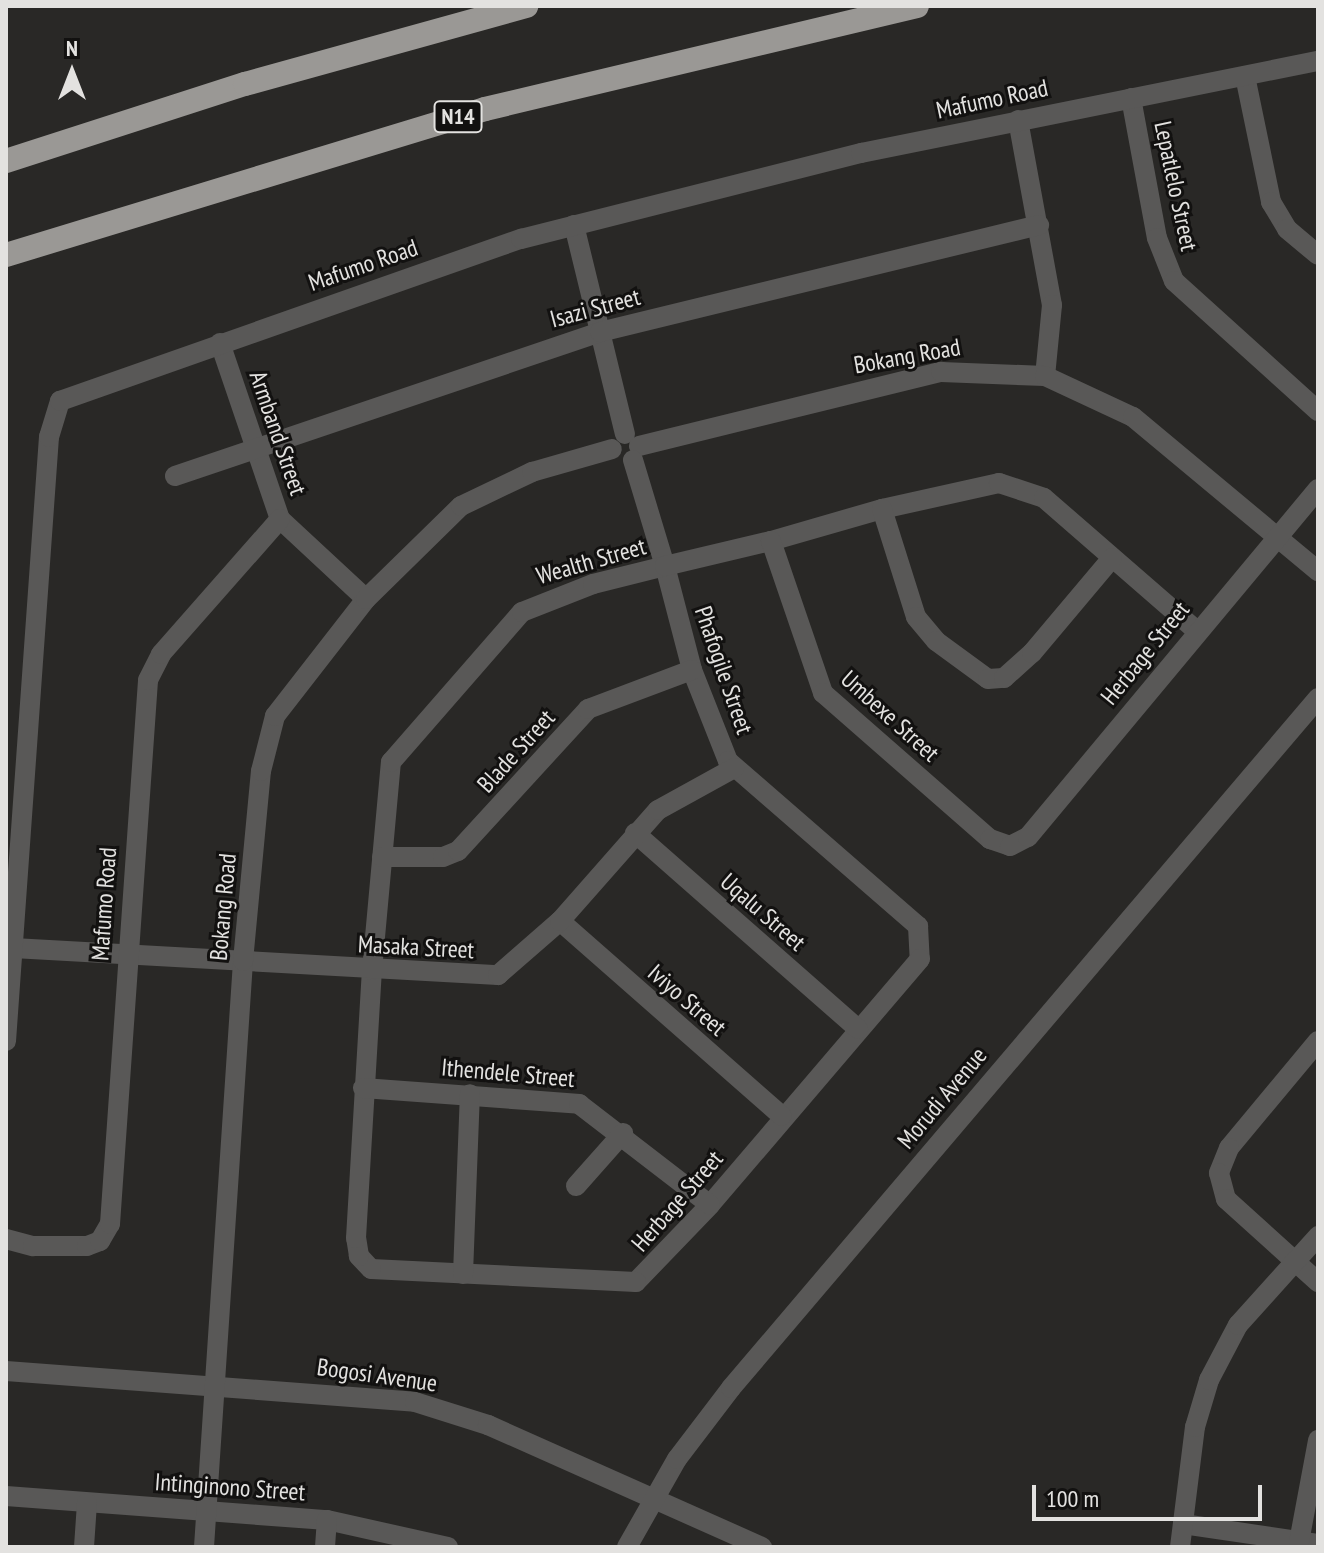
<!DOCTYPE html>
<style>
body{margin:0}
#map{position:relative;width:1324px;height:1553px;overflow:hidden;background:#292826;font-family:"PT Sans Narrow",sans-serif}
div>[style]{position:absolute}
.minor>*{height:20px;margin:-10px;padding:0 10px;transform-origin:10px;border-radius:10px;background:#595857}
.highway>*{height:24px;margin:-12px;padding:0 12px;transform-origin:12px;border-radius:12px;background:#9a9895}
span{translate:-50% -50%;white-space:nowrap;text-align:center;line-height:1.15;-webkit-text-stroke:6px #121110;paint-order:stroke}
.shield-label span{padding:2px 6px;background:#121110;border:2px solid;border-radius:6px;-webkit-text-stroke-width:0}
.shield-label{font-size:22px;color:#e3e2e0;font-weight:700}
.street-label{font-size:24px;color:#e3e2e0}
.frame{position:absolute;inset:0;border:8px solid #e3e2e0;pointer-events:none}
.north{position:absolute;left:32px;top:32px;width:80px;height:80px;-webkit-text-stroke:6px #121110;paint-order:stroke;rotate:0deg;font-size:22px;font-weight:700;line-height:32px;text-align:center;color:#e3e2e0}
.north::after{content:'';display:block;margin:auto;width:28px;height:36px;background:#e3e2e0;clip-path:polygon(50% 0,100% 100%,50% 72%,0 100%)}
.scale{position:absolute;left:1032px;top:1485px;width:230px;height:36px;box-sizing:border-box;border:4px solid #e3e2e0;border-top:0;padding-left:10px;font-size:24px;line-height:28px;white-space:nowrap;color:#e3e2e0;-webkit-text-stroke:6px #121110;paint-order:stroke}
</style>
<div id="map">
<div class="minor">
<i style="left:1245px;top:76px;width:129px;rotate:78.3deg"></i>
<i style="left:1271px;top:202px;width:31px;rotate:59deg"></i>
<i style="left:1287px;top:229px;width:40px;rotate:40deg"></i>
<i style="left:1131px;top:98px;width:142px;rotate:79.5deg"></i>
<i style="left:1157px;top:238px;width:46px;rotate:68.4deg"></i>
<i style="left:1174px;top:281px;width:194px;rotate:42.1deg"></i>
<i style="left:1018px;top:120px;width:188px;rotate:79.6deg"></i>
<i style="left:1052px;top:305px;width:71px;rotate:95.6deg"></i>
<i style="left:574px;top:225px;width:215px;rotate:76.3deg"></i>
<i style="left:220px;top:343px;width:186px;rotate:71.2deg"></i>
<i style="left:280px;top:519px;width:117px;rotate:42.9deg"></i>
<i style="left:639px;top:446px;width:311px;rotate:-13.8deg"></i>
<i style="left:941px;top:372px;width:104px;rotate:2.2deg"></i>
<i style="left:1045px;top:376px;width:97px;rotate:25deg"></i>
<i style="left:1133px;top:417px;width:241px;rotate:39.8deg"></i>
<i style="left:633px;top:460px;width:111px;rotate:73.2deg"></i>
<i style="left:665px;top:566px;width:107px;rotate:75.4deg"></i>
<i style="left:692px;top:670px;width:98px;rotate:68.4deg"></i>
<i style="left:728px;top:761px;width:252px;rotate:41deg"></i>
<i style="left:918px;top:926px;width:33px;rotate:87deg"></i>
<i style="left:920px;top:959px;width:323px;rotate:130.5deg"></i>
<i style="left:710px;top:1205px;width:107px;rotate:133.9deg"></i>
<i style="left:636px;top:1282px;width:265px;rotate:-177.2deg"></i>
<i style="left:371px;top:1269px;width:18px;rotate:-133deg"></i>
<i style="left:359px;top:1256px;width:18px;rotate:-99deg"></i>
<i style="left:356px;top:1238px;width:268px;rotate:-86.6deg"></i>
<i style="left:372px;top:970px;width:209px;rotate:-84.8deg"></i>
<i style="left:391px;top:762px;width:199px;rotate:-48.9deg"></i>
<i style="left:522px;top:612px;width:76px;rotate:-21.5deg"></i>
<i style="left:593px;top:584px;width:74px;rotate:-14deg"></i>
<i style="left:665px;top:566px;width:109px;rotate:-13.3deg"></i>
<i style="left:771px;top:541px;width:116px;rotate:-16.1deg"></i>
<i style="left:882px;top:509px;width:120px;rotate:-12.5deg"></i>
<i style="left:999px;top:483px;width:47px;rotate:18.4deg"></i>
<i style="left:1044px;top:498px;width:201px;rotate:41deg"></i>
<i style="left:175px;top:476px;width:449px;rotate:-18.7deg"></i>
<i style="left:600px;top:332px;width:452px;rotate:-13.7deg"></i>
<i style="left:882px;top:509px;width:113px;rotate:72.5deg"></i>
<i style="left:916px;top:617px;width:31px;rotate:50deg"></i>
<i style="left:936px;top:641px;width:64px;rotate:36.2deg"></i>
<i style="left:988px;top:679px;width:16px;rotate:-4deg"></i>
<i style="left:1004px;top:678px;width:38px;rotate:-42deg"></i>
<i style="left:1032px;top:653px;width:124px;rotate:-49.9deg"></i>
<i style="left:771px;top:541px;width:161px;rotate:71.1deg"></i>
<i style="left:823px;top:693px;width:222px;rotate:41.2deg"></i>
<i style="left:990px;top:839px;width:21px;rotate:19deg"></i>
<i style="left:1010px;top:846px;width:20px;rotate:-27deg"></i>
<i style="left:1028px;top:837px;width:453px;rotate:-50.2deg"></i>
<i style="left:635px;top:833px;width:297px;rotate:41.3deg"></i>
<i style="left:382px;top:857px;width:61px"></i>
<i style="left:443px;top:857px;width:16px;rotate:-22deg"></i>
<i style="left:458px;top:851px;width:193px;rotate:-47.5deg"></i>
<i style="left:588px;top:709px;width:111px;rotate:-20.6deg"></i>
<i style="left:560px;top:921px;width:295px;rotate:41.3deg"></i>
<i style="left:13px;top:948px;width:486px;rotate:3.2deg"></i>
<i style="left:498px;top:975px;width:82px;rotate:-41.1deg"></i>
<i style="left:560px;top:921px;width:148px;rotate:-48.6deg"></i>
<i style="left:658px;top:810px;width:87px;rotate:-28.9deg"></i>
<i style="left:6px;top:1041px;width:606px;rotate:-85.93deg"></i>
<i style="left:49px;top:437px;width:38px;rotate:-73deg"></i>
<i style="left:60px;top:401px;width:489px;rotate:-19.4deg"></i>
<i style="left:521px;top:239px;width:351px;rotate:-14.2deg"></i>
<i style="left:861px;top:153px;width:466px;rotate:-11.4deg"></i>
<i style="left:1318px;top:1041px;width:139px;rotate:129.8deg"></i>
<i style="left:1229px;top:1148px;width:27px;rotate:112deg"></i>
<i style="left:1219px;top:1173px;width:27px;rotate:75deg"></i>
<i style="left:1226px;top:1199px;width:124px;rotate:42.1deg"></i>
<i style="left:363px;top:1088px;width:217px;rotate:4.2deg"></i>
<i style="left:579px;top:1104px;width:165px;rotate:37.6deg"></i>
<i style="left:576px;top:1186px;width:71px;rotate:-48.4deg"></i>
<i style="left:6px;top:1239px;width:28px;rotate:15deg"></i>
<i style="left:33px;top:1246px;width:54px"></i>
<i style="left:87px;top:1246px;width:14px;rotate:-21deg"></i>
<i style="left:100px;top:1241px;width:20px;rotate:-60deg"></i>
<i style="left:110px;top:1224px;width:545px;rotate:-86deg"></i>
<i style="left:148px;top:680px;width:29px;rotate:-63deg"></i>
<i style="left:161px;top:654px;width:180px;rotate:-48.6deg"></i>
<i style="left:463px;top:1274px;width:180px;rotate:-87.8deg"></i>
<i style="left:6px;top:1371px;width:410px;rotate:4.3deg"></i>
<i style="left:415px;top:1402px;width:77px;rotate:17.5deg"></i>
<i style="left:488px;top:1425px;width:300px;rotate:24deg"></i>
<i style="left:6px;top:1496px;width:322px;rotate:4.3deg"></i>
<i style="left:327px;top:1520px;width:124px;rotate:12.6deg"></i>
<i style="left:1183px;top:1524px;width:136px;rotate:8.4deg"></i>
<i style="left:1299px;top:1542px;width:104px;rotate:-79.4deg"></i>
<i style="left:84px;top:1547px;width:44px;rotate:-86.1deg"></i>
<i style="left:204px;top:1547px;width:587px;rotate:-86.19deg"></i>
<i style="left:243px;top:961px;width:191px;rotate:-84.6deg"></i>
<i style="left:261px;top:771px;width:57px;rotate:-75.7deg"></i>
<i style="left:275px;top:716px;width:148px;rotate:-52.1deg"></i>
<i style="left:366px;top:599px;width:133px;rotate:-44.4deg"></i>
<i style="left:461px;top:506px;width:79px;rotate:-25.6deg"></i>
<i style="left:532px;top:472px;width:83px;rotate:-16deg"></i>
<i style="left:325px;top:1547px;width:27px;rotate:-86deg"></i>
<i style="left:627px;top:1547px;width:101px;rotate:-60.4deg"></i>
<i style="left:677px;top:1459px;width:89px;rotate:-52.7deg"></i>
<i style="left:731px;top:1388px;width:906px;rotate:-49.61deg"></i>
<i style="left:1180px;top:1547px;width:121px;rotate:-82.9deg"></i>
<i style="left:1195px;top:1427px;width:49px;rotate:-73.4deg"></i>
<i style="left:1209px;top:1380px;width:62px;rotate:-62.2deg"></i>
<i style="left:1238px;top:1325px;width:120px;rotate:-48deg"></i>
</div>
<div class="highway">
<i style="left:6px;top:161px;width:251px;rotate:-17.9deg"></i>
<i style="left:245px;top:84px;width:292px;rotate:-15.5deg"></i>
<i style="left:6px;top:255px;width:501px;rotate:-16.95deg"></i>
<i style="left:485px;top:109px;width:444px;rotate:-13.4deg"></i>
</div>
<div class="shield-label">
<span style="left:458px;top:117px">N14</span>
</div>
<div class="street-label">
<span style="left:992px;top:99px;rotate:-12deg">Mafumo Road</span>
<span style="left:1176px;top:186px;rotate:78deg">Lepatlelo Street</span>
<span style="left:363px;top:265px;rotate:-19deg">Mafumo Road</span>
<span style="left:595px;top:308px;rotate:-15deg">Isazi Street</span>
<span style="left:907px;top:356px;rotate:-10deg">Bokang Road</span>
<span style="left:278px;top:433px;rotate:71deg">Armband Street</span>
<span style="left:591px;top:561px;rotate:-16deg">Wealth Street</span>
<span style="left:1145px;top:653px;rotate:-51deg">Herbage Street</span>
<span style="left:724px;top:670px;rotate:71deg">Phafogile Street</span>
<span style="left:890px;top:716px;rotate:42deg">Umbexe Street</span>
<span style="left:516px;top:751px;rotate:-48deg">Blade Street</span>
<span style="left:104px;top:904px;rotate:-86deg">Mafumo Road</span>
<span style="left:223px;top:907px;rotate:-85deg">Bokang Road</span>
<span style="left:763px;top:912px;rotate:41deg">Uqalu Street</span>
<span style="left:416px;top:947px;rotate:3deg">Masaka Street</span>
<span style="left:687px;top:1000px;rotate:41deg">Iviyo Street</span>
<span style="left:508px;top:1073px;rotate:5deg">Ithendele Street</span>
<span style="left:942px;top:1098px;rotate:-50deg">Morudi Avenue</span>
<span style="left:677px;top:1201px;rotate:-49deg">Herbage Street</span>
<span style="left:377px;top:1375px;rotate:8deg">Bogosi Avenue</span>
<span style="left:230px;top:1487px;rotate:4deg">Intinginono Street</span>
</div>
<div class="frame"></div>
<div class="north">N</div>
<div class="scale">100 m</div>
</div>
